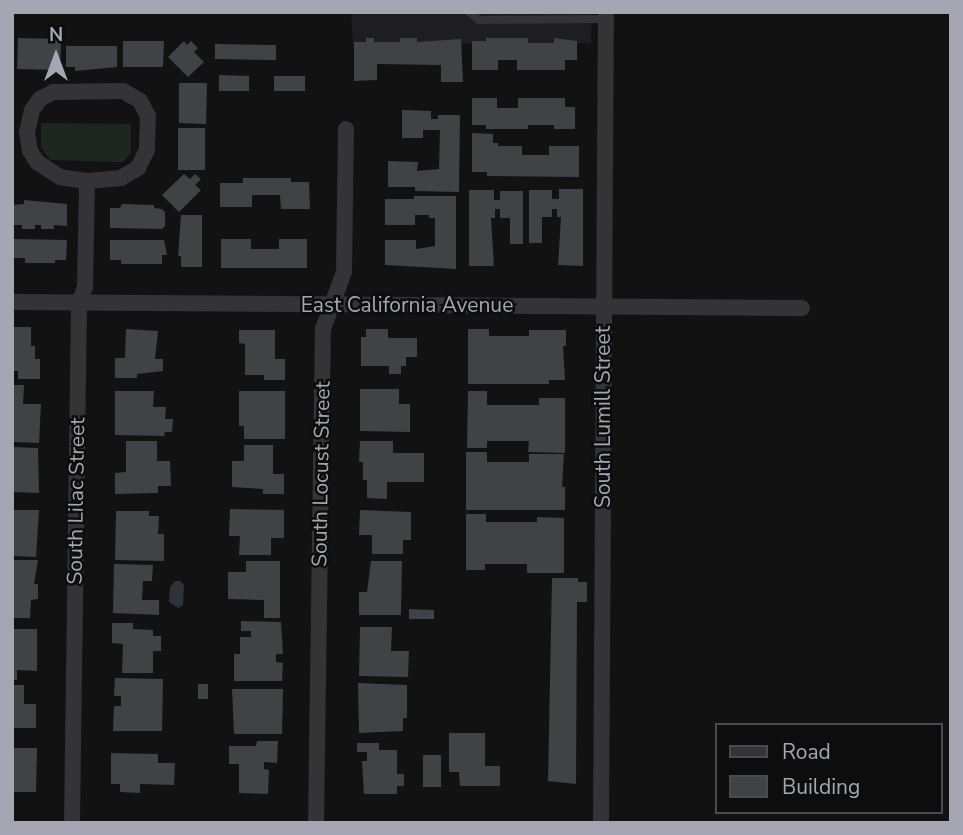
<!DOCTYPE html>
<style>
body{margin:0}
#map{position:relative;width:963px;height:835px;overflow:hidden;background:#121213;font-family:"Nunito Sans",sans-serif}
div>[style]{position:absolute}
.built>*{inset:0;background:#1e1e20}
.green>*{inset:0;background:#1e2620}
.water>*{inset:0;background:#2c333b}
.building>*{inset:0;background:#414246}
.lane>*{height:8px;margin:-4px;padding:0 4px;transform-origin:4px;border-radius:4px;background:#333338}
.street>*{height:16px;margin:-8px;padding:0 8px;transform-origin:8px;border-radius:8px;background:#333338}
span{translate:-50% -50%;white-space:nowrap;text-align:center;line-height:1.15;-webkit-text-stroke:5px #0d0d0e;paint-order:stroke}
.street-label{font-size:21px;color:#a4a7b3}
.frame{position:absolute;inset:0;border:14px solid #a4a7b3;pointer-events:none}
.legend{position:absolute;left:715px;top:723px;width:228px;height:91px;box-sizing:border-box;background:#0d0d0e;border:2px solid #494b50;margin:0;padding:9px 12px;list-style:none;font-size:21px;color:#a4a7b3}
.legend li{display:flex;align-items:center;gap:14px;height:35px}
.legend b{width:35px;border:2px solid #494b50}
.north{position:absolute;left:21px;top:21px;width:70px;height:70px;-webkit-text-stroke:5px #0d0d0e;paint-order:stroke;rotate:0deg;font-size:19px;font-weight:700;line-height:28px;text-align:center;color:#a4a7b3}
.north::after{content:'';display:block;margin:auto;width:24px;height:32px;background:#a4a7b3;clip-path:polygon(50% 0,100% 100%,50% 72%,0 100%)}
</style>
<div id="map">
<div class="built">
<i style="clip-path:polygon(351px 12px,592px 12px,591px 43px,353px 44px)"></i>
</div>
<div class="green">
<i style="clip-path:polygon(41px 123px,131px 124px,131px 153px,123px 162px,118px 162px,50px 160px,41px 147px)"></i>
</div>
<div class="water">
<i style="clip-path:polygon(175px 581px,180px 581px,184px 585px,183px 605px,178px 608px,169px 602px,170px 587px)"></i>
</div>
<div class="building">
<i style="clip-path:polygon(18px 38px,61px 39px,60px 70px,17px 69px)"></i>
<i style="clip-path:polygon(366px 38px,374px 38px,374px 42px,400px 42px,400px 38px,417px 38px,417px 42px,461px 39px,463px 82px,441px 82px,441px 65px,377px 64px,377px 80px,354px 81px,354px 42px,366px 42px)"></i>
<i style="clip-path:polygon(486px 38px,528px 38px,528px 43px,554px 43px,554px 38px,577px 41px,577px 60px,565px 60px,565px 70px,517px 70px,517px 60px,498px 60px,498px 70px,472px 70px,472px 41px,486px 41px)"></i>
<i style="clip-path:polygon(123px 41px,164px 41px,163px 67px,123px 67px)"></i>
<i style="clip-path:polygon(184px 41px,187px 45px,191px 41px,198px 48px,194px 52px,204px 62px,188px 77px,168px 57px)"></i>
<i style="clip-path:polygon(215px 44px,276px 45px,276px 60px,215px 59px)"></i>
<i style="clip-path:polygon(66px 46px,117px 46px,117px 67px,75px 71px,75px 67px,66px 67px)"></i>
<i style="clip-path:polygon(219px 75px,249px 76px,249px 91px,219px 91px)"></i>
<i style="clip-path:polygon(274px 76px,305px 76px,305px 91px,274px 91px)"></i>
<i style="clip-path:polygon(179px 83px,207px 83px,206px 124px,179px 123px)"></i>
<i style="clip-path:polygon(472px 98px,497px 98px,497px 108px,518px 108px,518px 98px,565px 98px,565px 107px,575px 107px,575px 129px,554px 129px,554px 125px,528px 125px,528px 129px,486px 129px,486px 125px,472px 125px)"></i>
<i style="clip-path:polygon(402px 110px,431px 111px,431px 119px,438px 119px,438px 115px,460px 115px,459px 192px,415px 191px,415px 187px,388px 187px,388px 161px,418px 162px,417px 171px,439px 169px,440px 130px,423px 130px,423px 138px,402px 138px)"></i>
<i style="clip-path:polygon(178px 128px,205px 128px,205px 170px,178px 170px)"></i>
<i style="clip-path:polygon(472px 133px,493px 134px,493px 143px,498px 143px,498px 146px,522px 146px,522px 155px,549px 155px,549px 146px,579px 146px,579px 177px,487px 176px,487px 172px,472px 172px)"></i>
<i style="clip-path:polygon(184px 174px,190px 179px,195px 174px,201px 179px,195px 185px,201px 190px,179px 212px,162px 195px)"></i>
<i style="clip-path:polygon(243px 178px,291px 178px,291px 182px,309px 182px,310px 209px,281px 209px,280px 195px,252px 195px,252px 207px,220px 207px,220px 183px,243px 183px)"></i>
<i style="clip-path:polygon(559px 189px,583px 189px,583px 266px,558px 265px,561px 217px,557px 217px,557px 209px,552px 209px,552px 217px,542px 217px,542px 243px,529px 243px,529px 190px,552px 190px,552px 199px,559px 199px)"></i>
<i style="clip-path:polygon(469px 190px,494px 190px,494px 200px,500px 200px,500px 191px,523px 191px,523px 244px,510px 244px,510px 218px,500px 218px,500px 209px,495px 209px,495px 218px,491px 218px,494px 266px,469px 266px)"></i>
<i style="clip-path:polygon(414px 196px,456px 196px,456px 269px,385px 265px,385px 240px,416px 240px,416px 249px,435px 246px,435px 218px,429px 218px,429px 215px,415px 215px,415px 225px,385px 225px,385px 199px,414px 199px)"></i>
<i style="clip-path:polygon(24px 200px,67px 204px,67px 226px,54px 225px,54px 229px,41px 229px,41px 225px,35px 225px,35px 229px,22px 229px,22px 225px,12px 225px,12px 205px,24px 204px)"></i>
<i style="clip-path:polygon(122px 204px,154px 205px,154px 208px,162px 209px,165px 212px,165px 226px,162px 229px,110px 228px,110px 208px,120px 208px)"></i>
<i style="clip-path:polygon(181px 215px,202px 215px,202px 267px,181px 267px,181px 256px,178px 256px)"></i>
<i style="clip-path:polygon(14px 239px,67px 240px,66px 260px,55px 260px,55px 263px,25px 263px,25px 258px,13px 258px)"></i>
<i style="clip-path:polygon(221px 239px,251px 239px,251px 249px,279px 249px,279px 239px,307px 239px,307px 268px,221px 268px)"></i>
<i style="clip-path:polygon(110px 240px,164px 240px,167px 255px,162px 255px,162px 264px,121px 264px,121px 260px,110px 260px)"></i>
<i style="clip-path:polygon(12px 327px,31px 327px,31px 346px,35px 346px,35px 359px,40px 359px,40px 379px,18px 379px,18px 371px,12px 371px)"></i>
<i style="clip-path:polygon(126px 329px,158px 331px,155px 359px,163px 359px,163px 371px,137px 374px,137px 378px,115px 378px,115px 358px,125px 358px)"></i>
<i style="clip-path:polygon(366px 329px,388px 329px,388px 338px,417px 338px,417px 357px,406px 357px,406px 366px,401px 366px,401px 374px,389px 374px,389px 366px,361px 366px,361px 337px,366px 337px)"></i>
<i style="clip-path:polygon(468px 329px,489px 329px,489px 336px,529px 336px,529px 330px,566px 330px,566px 346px,563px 346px,565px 380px,549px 380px,549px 384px,468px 384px)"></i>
<i style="clip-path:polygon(239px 330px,275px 330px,275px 359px,285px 359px,285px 380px,264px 380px,264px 375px,245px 375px,245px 344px,239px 343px)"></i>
<i style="clip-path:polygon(12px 385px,24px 385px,23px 404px,41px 404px,39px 443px,12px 442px)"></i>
<i style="clip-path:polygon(360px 389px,399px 389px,399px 404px,410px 404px,410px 432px,360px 431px)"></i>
<i style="clip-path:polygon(115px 391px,154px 391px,153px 407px,166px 407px,165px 419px,173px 419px,172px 432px,165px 432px,164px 436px,115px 435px)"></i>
<i style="clip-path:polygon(239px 391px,285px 391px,285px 439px,244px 439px,244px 426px,239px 426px)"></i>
<i style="clip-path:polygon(468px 391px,487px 391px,487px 405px,539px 405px,539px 398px,565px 398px,565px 453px,528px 452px,529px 441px,487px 441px,487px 448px,467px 448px)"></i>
<i style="clip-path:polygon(126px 441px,157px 441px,157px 461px,170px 461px,171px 486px,158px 486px,158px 493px,115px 494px,115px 473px,126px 472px)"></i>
<i style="clip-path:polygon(360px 441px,393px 441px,393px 453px,424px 453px,424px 482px,387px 482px,387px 499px,367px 498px,367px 480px,363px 480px,363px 462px,359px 462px)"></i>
<i style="clip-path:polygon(244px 445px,273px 445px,273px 474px,284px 474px,284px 494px,263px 494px,263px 489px,232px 487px,232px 461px,244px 461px)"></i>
<i style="clip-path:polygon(12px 447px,38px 448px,39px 493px,12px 492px)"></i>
<i style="clip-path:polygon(466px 452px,487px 452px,487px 462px,529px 462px,529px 454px,564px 454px,562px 487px,565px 487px,565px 510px,466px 510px)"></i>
<i style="clip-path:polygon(230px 509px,284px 510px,284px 538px,271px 538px,271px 555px,239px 555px,240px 536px,229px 536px)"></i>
<i style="clip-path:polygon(12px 510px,39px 510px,36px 557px,12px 556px)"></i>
<i style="clip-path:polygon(360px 510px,411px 512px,411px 540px,403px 540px,403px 554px,372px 554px,372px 535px,359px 535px)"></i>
<i style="clip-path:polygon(116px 511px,149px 511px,149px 516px,159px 516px,158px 534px,164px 534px,164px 561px,115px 560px)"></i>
<i style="clip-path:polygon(466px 514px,486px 514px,486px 522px,537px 522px,537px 517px,564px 518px,564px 573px,527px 573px,527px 564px,485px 564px,485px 570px,466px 570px)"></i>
<i style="clip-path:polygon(12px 560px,38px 560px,34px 584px,38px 584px,38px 599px,31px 600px,30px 618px,12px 618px)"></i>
<i style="clip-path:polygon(246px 561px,280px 561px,280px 618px,264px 618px,264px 600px,228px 599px,228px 572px,246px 572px)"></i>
<i style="clip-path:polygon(371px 561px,402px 561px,401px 615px,359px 615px,359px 592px,367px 592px)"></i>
<i style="clip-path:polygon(114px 564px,153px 565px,152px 581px,143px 581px,142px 600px,159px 600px,159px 615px,113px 613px)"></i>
<i style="clip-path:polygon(552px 578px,578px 578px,578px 582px,587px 582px,587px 602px,577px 602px,576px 784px,548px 781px)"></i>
<i style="clip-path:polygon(409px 609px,434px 610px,434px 619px,409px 619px)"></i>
<i style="clip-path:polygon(241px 621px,281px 622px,283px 654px,276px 654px,276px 662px,283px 663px,282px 681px,234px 681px,234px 654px,240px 654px,240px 637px,251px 637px,251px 631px,241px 631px)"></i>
<i style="clip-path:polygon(112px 623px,133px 623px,133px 629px,153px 630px,153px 636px,161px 636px,161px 651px,153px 651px,153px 673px,122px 673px,123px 644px,112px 643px)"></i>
<i style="clip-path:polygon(360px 627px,392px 627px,391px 651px,409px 651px,408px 677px,359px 676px)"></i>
<i style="clip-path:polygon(12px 629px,37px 629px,37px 671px,17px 670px,17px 680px,12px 680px)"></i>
<i style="clip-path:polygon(115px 678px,163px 679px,162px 731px,113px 731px,114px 706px,121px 706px,121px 696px,114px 696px)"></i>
<i style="clip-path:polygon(358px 683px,407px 685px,407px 718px,403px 718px,403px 731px,359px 733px)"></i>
<i style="clip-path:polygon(198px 684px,208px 684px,208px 699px,198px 699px)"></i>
<i style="clip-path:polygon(12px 685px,24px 685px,24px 704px,36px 704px,36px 728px,12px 728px)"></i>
<i style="clip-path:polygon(232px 689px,283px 689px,282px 734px,234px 734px)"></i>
<i style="clip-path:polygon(449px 733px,485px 733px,485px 766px,500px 766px,500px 786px,460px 786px,459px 772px,449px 772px)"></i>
<i style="clip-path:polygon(257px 741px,278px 741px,277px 763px,264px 762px,264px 769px,269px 770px,268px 794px,239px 793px,239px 764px,229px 764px,229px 746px,256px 746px)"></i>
<i style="clip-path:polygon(357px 743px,379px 743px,379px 750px,397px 750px,397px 774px,404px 774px,404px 786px,397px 786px,397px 794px,364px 794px,362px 761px,367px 761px,367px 752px,357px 752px)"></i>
<i style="clip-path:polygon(12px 748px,37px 748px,36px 792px,12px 792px)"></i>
<i style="clip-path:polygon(111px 753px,158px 754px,158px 763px,175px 763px,174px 785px,140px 784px,140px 793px,120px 792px,120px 784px,111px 784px)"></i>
<i style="clip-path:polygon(423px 755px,441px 755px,441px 787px,423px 787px)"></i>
</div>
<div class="lane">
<i style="left:469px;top:12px;width:13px;rotate:39deg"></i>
<i style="left:479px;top:20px;width:127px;rotate:-0.5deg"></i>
</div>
<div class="street">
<i style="left:123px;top:91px;width:20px;rotate:30deg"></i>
<i style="left:140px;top:101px;width:17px;rotate:62deg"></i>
<i style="left:148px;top:116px;width:34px;rotate:92deg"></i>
<i style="left:147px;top:150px;width:20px;rotate:117deg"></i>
<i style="left:138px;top:168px;width:20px;rotate:150deg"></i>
<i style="left:121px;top:178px;width:34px;rotate:175deg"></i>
<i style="left:87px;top:181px;width:27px;rotate:-172deg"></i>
<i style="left:60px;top:177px;width:27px;rotate:-147deg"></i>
<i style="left:37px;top:162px;width:13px;rotate:-122deg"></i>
<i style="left:30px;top:151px;width:19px;rotate:-99deg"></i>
<i style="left:27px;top:132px;width:23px;rotate:-77deg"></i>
<i style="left:32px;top:110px;width:14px;rotate:-54deg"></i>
<i style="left:40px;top:99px;width:15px;rotate:-28deg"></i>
<i style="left:53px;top:92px;width:70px;rotate:-0.8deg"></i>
<i style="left:12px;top:302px;width:790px;rotate:0.44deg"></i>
<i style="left:72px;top:823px;width:520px;rotate:-89.23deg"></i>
<i style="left:79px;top:303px;width:17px;rotate:-69deg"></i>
<i style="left:85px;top:287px;width:106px;rotate:-88.9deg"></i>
<i style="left:316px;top:823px;width:494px;rotate:-89.2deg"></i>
<i style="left:323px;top:329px;width:61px;rotate:-69.8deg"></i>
<i style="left:344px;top:272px;width:143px;rotate:-89.2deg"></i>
<i style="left:601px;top:823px;width:811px;rotate:-89.65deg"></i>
</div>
<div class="street-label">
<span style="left:407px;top:305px">East California Avenue</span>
<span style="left:603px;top:417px;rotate:-90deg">South Lumill Street</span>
<span style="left:321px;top:474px;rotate:-89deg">South Locust Street</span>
<span style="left:76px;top:501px;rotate:-89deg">South Lilac Street</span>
</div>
<div class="frame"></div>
<ul class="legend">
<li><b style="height:9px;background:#333338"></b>Road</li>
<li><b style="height:19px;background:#414246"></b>Building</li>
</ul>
<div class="north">N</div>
</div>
